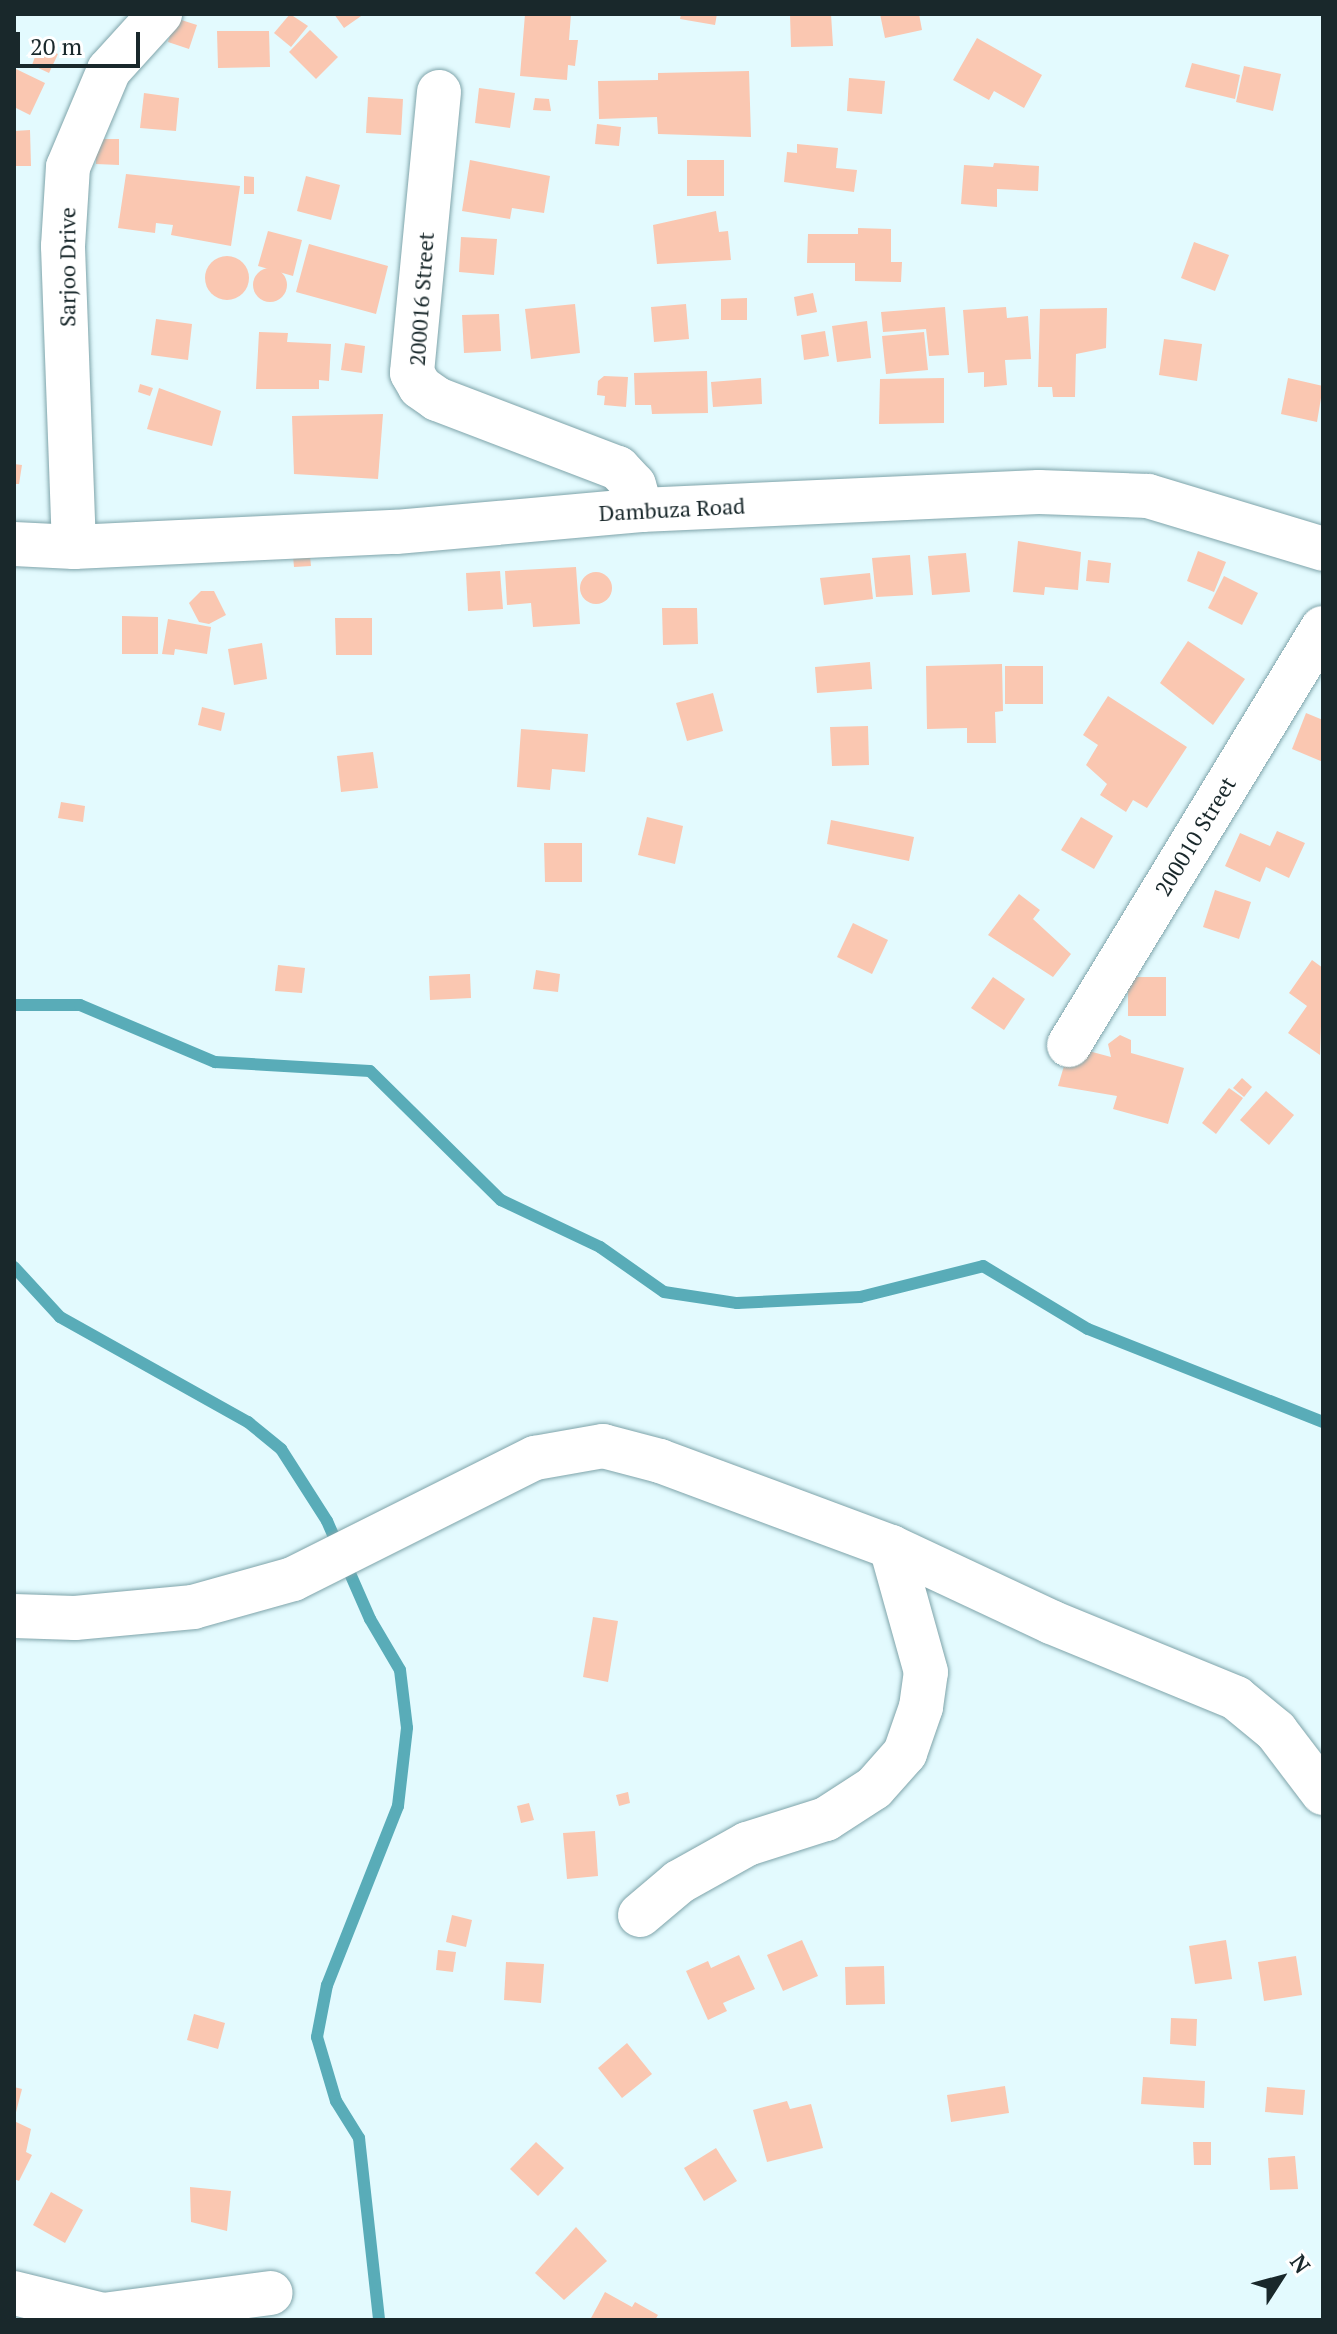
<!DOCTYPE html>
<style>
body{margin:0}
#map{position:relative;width:1337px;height:2334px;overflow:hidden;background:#e3fafe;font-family:"PT Serif",serif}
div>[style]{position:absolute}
.stream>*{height:12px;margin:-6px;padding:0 6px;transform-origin:6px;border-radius:6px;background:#59acb8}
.building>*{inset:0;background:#fac7b1}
.round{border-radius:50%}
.roads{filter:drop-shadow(0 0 2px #7fa4aa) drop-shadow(0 0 2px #7fa4aa)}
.minor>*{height:44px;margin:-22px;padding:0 22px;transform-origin:22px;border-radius:22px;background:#fff}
span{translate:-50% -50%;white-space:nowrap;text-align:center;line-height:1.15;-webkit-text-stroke:7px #fff;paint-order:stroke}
.street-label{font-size:22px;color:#19282b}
.frame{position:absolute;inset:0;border:16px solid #19282b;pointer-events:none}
.north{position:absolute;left:1241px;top:2238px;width:80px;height:80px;-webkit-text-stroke:6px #fff;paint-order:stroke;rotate:54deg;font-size:22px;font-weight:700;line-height:32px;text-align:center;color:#19282b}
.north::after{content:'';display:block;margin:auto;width:28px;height:36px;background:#19282b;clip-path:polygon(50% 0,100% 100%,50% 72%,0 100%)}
.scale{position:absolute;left:16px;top:32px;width:124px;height:36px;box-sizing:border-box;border:4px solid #19282b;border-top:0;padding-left:10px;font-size:24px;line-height:28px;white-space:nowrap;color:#19282b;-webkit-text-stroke:6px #fff;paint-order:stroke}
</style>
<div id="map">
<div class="stream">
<i style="left:14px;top:1005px;width:66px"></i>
<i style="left:80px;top:1005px;width:147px;rotate:22.9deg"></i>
<i style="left:215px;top:1062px;width:155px;rotate:3.3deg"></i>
<i style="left:370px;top:1071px;width:184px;rotate:44.6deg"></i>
<i style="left:501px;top:1200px;width:110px;rotate:25.4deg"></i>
<i style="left:600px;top:1247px;width:78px;rotate:35.1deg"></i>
<i style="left:664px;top:1292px;width:74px;rotate:8.6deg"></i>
<i style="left:737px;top:1303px;width:123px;rotate:-2.8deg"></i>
<i style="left:860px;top:1297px;width:127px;rotate:-14.1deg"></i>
<i style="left:983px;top:1266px;width:122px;rotate:31deg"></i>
<i style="left:1088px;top:1329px;width:253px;rotate:21.6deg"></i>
<i style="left:14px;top:1267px;width:68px;rotate:47.4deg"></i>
<i style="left:60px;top:1317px;width:215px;rotate:29.2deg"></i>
<i style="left:248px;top:1422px;width:43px;rotate:39.3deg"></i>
<i style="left:281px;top:1449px;width:85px;rotate:57.4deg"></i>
<i style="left:327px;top:1521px;width:107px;rotate:66.3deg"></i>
<i style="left:370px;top:1619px;width:59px;rotate:59.5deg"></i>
<i style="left:400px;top:1670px;width:58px;rotate:83.1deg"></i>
<i style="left:407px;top:1728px;width:79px;rotate:96.6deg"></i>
<i style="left:398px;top:1806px;width:193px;rotate:111.6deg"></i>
<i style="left:327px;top:1985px;width:53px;rotate:100.9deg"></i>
<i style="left:317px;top:2037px;width:67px;rotate:73.5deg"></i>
<i style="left:336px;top:2101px;width:44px;rotate:58.1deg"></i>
<i style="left:359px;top:2138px;width:183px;rotate:83.7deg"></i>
</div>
<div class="building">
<i style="clip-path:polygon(290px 14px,308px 26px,291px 47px,274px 33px)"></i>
<i style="clip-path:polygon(334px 14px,364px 14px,344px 28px)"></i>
<i style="clip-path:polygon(525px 14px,571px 14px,569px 40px,578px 40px,575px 66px,568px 65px,567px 80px,520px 76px)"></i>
<i style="clip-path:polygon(681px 14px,717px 14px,715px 25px,680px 19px)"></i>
<i style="clip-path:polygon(790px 14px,831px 14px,833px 46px,791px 47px)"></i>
<i style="clip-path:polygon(880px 14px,919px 14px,922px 30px,885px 38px)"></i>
<i style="clip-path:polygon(175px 18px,197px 25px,189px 49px,168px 42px)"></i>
<i style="clip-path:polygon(310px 30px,338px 57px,316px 79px,289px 52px)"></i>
<i style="clip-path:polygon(217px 31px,269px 31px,270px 67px,218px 68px)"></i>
<i style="clip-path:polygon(977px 38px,1042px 75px,1024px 108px,994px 91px,989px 100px,953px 80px)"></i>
<i style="clip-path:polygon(39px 46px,58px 54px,49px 73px,32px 65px)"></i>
<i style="clip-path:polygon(1192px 63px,1240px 75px,1235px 99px,1185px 87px)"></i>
<i style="clip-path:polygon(1244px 66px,1281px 74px,1273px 111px,1236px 102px)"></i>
<i style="clip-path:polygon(14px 68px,45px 83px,30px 115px,14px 107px)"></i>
<i style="clip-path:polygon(749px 71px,751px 137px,658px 134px,657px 117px,599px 119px,598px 81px,658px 80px,658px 73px)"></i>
<i style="clip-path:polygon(849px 78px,885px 81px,882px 114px,847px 111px)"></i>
<i style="clip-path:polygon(479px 88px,515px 93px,510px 128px,475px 123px)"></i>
<i style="clip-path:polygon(144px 93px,179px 98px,176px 131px,140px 128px)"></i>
<i style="clip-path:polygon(368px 97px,403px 99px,401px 135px,366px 133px)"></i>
<i style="clip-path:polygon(535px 98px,549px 99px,551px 111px,533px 110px)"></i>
<i style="clip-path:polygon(597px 124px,621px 127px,619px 146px,595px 144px)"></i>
<i style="clip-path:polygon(30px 130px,31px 166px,14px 166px,14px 131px)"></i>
<i style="clip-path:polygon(96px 139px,119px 139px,119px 165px,96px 164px)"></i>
<i style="clip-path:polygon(797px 144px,838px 148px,836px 168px,857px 170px,854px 192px,784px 182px,787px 152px,797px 153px)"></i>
<i style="clip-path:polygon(470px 160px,550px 176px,544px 213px,512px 208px,510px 219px,462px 211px)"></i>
<i style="clip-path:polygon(687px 160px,724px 160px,724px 196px,687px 196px)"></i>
<i style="clip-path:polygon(994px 163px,1039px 166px,1038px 191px,997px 189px,997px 207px,961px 204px,964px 165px,993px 167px)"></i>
<i style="clip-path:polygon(126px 174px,240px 186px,231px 246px,171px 235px,173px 225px,156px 223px,155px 233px,118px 228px)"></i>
<i style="clip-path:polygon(244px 176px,254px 177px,254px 194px,244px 194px)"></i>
<i style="clip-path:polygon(306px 176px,340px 185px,331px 220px,297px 211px)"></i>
<i style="clip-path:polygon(716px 211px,719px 232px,728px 231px,731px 260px,657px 264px,653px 225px)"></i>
<i style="clip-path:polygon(858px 228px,891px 229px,891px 262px,902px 262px,901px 282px,855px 281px,855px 263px,807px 263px,808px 234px,858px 234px)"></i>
<i style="clip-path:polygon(268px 231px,302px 240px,293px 276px,258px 266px)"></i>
<i style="clip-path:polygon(461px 237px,497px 239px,494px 275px,459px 272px)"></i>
<i style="clip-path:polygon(1194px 242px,1229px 255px,1215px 291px,1181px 278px)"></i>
<i style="clip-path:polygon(309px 244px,388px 266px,376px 314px,296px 292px)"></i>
<i class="round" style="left:205px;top:256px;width:44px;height:44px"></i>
<i class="round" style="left:253px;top:268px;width:34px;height:34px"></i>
<i style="clip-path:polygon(813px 293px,817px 312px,797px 316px,794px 297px)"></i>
<i style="clip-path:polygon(747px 298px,747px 320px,721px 320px,721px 299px)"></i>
<i style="clip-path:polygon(575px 304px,580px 353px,531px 359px,525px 309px)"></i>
<i style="clip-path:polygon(686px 304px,689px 339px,654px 342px,651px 307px)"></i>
<i style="clip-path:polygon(945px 307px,949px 355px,929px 356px,926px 329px,883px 332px,881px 312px)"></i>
<i style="clip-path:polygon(1006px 307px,1007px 318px,1028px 316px,1031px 359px,1005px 360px,1007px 385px,984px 387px,984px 372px,968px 373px,963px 310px)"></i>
<i style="clip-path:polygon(1107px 308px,1106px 348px,1076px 354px,1075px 397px,1053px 397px,1052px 387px,1038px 387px,1040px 309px)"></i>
<i style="clip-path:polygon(499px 314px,501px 351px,464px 353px,462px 315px)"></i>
<i style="clip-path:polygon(156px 319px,192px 324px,188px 360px,151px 355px)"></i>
<i style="clip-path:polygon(867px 321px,871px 358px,837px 362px,832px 326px)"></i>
<i style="clip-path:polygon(825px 331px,829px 356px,804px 360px,801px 335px)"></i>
<i style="clip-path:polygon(259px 332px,288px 333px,287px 342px,331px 344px,329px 381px,319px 380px,319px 389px,256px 389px)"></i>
<i style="clip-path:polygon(924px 332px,928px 370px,886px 374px,882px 336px)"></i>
<i style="clip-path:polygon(1164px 339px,1202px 344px,1197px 381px,1159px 375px)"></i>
<i style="clip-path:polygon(345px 343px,365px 346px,362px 373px,341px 370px)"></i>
<i style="clip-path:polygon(707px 371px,708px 413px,652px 414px,651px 405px,635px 405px,634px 373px)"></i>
<i style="clip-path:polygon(604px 376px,628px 377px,626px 407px,604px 405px,605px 396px,597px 395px,598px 381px)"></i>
<i style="clip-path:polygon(761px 378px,762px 404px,713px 407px,711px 382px)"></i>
<i style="clip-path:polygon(944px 378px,944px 423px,879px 424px,880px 379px)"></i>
<i style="clip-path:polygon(1288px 378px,1323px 386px,1317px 422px,1281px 414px)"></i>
<i style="clip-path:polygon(140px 384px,153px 388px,150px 396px,138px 392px)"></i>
<i style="clip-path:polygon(159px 388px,221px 411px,212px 446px,147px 429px)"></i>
<i style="clip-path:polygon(383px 414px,378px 479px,294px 474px,292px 416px)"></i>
<i style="clip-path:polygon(14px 464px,22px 465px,19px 484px,14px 484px)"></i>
<i style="clip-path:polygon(1018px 541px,1081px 552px,1078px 590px,1045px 587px,1044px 595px,1013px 592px)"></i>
<i style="clip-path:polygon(1198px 551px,1226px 562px,1214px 592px,1187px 581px)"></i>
<i style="clip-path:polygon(966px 553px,970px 592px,932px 595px,928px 556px)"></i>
<i style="clip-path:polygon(910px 555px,913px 595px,876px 597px,872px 558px)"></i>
<i style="clip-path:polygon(293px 556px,310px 556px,311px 566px,294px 567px)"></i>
<i style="clip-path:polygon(1088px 560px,1111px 563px,1109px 583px,1086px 581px)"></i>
<i style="clip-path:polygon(576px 567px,580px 624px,533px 627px,531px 603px,507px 605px,505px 571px)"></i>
<i style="clip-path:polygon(500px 571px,503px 609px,468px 611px,466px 573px)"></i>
<i class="round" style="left:580px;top:572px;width:32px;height:32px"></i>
<i style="clip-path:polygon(870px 573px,873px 599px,824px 605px,820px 578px)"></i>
<i style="clip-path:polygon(1224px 576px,1258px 593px,1242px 625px,1208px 608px)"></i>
<i style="clip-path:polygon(201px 591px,214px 591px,226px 615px,209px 624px,199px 622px,189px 603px)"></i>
<i style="clip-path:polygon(662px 608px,697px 608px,698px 644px,663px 645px)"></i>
<i style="clip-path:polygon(122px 616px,158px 617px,158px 654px,122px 654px)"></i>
<i style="clip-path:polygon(335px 618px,372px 618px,372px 655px,336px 655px)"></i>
<i style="clip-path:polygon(168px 619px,211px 627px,207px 654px,175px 649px,174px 655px,162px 654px)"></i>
<i style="clip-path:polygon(1188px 641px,1245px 679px,1213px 725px,1160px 683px)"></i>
<i style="clip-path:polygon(262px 643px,267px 679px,234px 685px,228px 649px)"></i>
<i style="clip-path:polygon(870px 662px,872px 689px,817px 693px,815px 667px)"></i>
<i style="clip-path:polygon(1002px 664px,1003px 711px,995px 712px,996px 743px,967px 743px,967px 728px,927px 729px,926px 666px)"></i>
<i style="clip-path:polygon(1005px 666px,1043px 666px,1043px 704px,1005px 704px)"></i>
<i style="clip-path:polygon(713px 693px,723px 731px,687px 741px,676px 703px)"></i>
<i style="clip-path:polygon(1108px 696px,1187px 747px,1147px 808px,1133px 800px,1126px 812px,1100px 795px,1107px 784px,1086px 765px,1098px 745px,1083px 735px)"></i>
<i style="clip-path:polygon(202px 707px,225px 713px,221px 731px,198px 725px)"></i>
<i style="clip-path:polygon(1306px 713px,1323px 720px,1323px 762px,1292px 749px)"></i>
<i style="clip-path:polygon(868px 726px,869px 765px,832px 766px,830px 727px)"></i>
<i style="clip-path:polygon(521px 729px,588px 734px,585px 772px,552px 769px,550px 790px,517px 787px)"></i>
<i style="clip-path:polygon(373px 752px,378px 788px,341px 792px,337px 756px)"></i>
<i style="clip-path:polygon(61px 802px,85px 806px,83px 822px,58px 818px)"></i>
<i style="clip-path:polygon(647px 817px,683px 826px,675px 864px,638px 855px)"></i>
<i style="clip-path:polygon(1081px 817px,1113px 836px,1094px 869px,1061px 850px)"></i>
<i style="clip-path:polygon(831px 820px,914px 837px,909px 861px,827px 844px)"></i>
<i style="clip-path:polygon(1277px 831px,1305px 843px,1289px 878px,1266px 867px,1260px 882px,1225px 866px,1240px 833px,1270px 846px)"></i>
<i style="clip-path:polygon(544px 843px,582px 843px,582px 882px,545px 882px)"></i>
<i style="clip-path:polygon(1215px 890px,1251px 902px,1239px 939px,1203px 927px)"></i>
<i style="clip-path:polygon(1019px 894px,1040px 910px,1033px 919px,1071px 954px,1053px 977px,988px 935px)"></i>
<i style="clip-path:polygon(853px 923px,888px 940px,872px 974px,837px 957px)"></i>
<i style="clip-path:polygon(1312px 960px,1323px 968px,1320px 1055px,1288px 1033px,1307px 1006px,1289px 993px)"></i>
<i style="clip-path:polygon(278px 965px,305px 968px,302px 993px,275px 991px)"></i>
<i style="clip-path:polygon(536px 970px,560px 974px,558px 992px,533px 989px)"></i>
<i style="clip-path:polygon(470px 974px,471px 998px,430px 1000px,429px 976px)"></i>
<i style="clip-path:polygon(993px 977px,1025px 999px,1004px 1030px,971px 1008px)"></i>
<i style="clip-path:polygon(1128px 977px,1166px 977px,1166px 1016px,1128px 1016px)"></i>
<i style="clip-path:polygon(1120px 1035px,1131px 1040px,1131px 1053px,1184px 1068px,1168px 1124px,1113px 1109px,1117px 1096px,1058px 1086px,1070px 1046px,1111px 1057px,1108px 1044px)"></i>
<i style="clip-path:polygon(1242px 1078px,1252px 1087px,1244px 1097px,1233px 1088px)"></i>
<i style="clip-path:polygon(1229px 1088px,1243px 1098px,1216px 1134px,1202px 1123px)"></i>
<i style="clip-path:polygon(1266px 1091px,1294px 1115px,1269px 1145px,1240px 1120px)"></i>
<i style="clip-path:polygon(593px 1617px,618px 1621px,608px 1682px,583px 1677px)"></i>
<i style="clip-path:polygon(628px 1792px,630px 1803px,619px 1806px,616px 1795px)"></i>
<i style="clip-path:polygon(529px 1803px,534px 1820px,521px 1823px,517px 1806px)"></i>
<i style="clip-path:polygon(595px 1831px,598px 1876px,567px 1879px,563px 1833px)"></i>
<i style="clip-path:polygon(452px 1915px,472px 1920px,466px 1947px,446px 1942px)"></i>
<i style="clip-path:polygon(802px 1940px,818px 1976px,783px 1991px,767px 1955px)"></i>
<i style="clip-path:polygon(1226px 1940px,1232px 1979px,1195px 1984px,1189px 1946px)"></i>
<i style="clip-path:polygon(438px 1950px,456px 1952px,453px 1972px,436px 1970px)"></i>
<i style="clip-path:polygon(739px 1955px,755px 1989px,723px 2003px,727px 2011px,708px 2020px,686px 1971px,708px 1961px,711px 1968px)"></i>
<i style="clip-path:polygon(1296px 1956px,1302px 1995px,1264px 2001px,1258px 1962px)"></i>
<i style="clip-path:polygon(506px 1962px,544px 1964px,541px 2003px,504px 2000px)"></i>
<i style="clip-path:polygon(884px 1966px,885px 2004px,846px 2005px,845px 1967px)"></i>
<i style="clip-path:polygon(194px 2014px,225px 2023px,218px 2049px,187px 2040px)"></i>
<i style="clip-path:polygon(1171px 2018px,1197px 2019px,1196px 2046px,1170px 2044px)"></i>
<i style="clip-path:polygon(627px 2043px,652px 2074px,622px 2098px,598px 2068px)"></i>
<i style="clip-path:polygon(1143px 2077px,1205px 2081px,1204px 2108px,1141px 2104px)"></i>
<i style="clip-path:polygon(1005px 2086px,1009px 2113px,951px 2122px,947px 2095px)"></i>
<i style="clip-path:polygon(14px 2087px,22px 2089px,15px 2116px,14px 2116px)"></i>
<i style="clip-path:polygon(1267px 2087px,1305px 2090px,1303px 2115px,1265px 2112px)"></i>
<i style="clip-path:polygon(787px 2101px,790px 2109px,811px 2104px,823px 2148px,767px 2162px,753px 2110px)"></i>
<i style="clip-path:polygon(14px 2121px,31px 2129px,26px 2152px,32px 2155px,19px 2181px,14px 2179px)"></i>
<i style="clip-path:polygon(536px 2142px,564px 2168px,538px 2196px,510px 2169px)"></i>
<i style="clip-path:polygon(1193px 2142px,1211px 2142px,1211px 2165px,1194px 2165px)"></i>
<i style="clip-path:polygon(716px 2148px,737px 2181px,704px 2201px,684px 2168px)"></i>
<i style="clip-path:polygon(1295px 2156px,1298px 2189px,1270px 2190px,1268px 2158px)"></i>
<i style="clip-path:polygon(190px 2187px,231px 2191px,227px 2231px,191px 2222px)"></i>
<i style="clip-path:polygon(51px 2192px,83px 2210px,65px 2243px,33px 2225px)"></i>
<i style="clip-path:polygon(576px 2227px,607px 2261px,564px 2300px,535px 2273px)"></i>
<i style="clip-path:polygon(605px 2292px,632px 2307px,635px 2302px,658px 2315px,655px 2320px,590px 2320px)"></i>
</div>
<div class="roads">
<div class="minor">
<i style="left:439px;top:92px;width:282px;rotate:95.5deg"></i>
<i style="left:412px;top:373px;width:16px;rotate:60deg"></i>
<i style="left:420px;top:387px;width:21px;rotate:35deg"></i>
<i style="left:437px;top:399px;width:194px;rotate:20.9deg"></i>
<i style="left:618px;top:468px;width:23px;rotate:47deg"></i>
<i style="left:634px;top:485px;width:26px;rotate:74deg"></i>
<i style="left:14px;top:544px;width:60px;rotate:2.9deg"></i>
<i style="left:74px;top:547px;width:322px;rotate:-2.7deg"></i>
<i style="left:396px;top:532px;width:246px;rotate:-5.1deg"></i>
<i style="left:641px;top:510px;width:398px;rotate:-2.6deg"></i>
<i style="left:1039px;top:492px;width:109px;rotate:2.1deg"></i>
<i style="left:1148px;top:496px;width:183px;rotate:16.8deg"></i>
<i style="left:74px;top:547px;width:301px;rotate:-92.1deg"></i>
<i style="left:63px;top:246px;width:79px;rotate:-86.4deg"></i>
<i style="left:68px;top:167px;width:105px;rotate:-67.1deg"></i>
<i style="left:109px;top:70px;width:76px;rotate:-47.7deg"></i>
<i style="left:1069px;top:1045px;width:488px;rotate:-58.7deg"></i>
<i style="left:14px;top:1616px;width:61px;rotate:1.9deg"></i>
<i style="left:75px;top:1618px;width:119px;rotate:-5.3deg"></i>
<i style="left:193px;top:1607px;width:104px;rotate:-15.6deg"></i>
<i style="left:293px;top:1579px;width:271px;rotate:-26.6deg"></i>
<i style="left:535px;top:1458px;width:69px;rotate:-10deg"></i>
<i style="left:603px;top:1446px;width:59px;rotate:14.7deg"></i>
<i style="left:660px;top:1461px;width:246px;rotate:20.4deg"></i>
<i style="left:891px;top:1547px;width:177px;rotate:25.1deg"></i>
<i style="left:1051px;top:1622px;width:200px;rotate:22.3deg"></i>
<i style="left:1236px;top:1698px;width:52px;rotate:39.5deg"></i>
<i style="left:1276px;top:1731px;width:78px;rotate:52.8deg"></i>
<i style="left:640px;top:1915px;width:51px;rotate:-40.2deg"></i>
<i style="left:679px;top:1882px;width:78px;rotate:-29.2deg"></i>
<i style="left:747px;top:1844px;width:83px;rotate:-17.6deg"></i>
<i style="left:826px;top:1819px;width:57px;rotate:-32.9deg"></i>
<i style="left:874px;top:1788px;width:47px;rotate:-48.5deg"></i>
<i style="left:905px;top:1753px;width:49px;rotate:-70.8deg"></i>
<i style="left:921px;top:1707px;width:35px;rotate:-82deg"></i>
<i style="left:926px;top:1672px;width:130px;rotate:-105.6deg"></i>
<i style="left:14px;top:2293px;width:92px;rotate:13.9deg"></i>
<i style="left:103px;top:2315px;width:169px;rotate:-7.5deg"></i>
</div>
</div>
<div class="street-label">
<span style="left:67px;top:267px;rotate:-90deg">Sarjoo Drive</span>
<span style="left:421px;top:299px;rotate:-86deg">200016 Street</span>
<span style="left:672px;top:509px;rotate:-3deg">Dambuza Road</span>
<span style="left:1195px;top:836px;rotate:-59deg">200010 Street</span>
</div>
<div class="frame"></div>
<div class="north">N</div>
<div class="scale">20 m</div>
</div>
